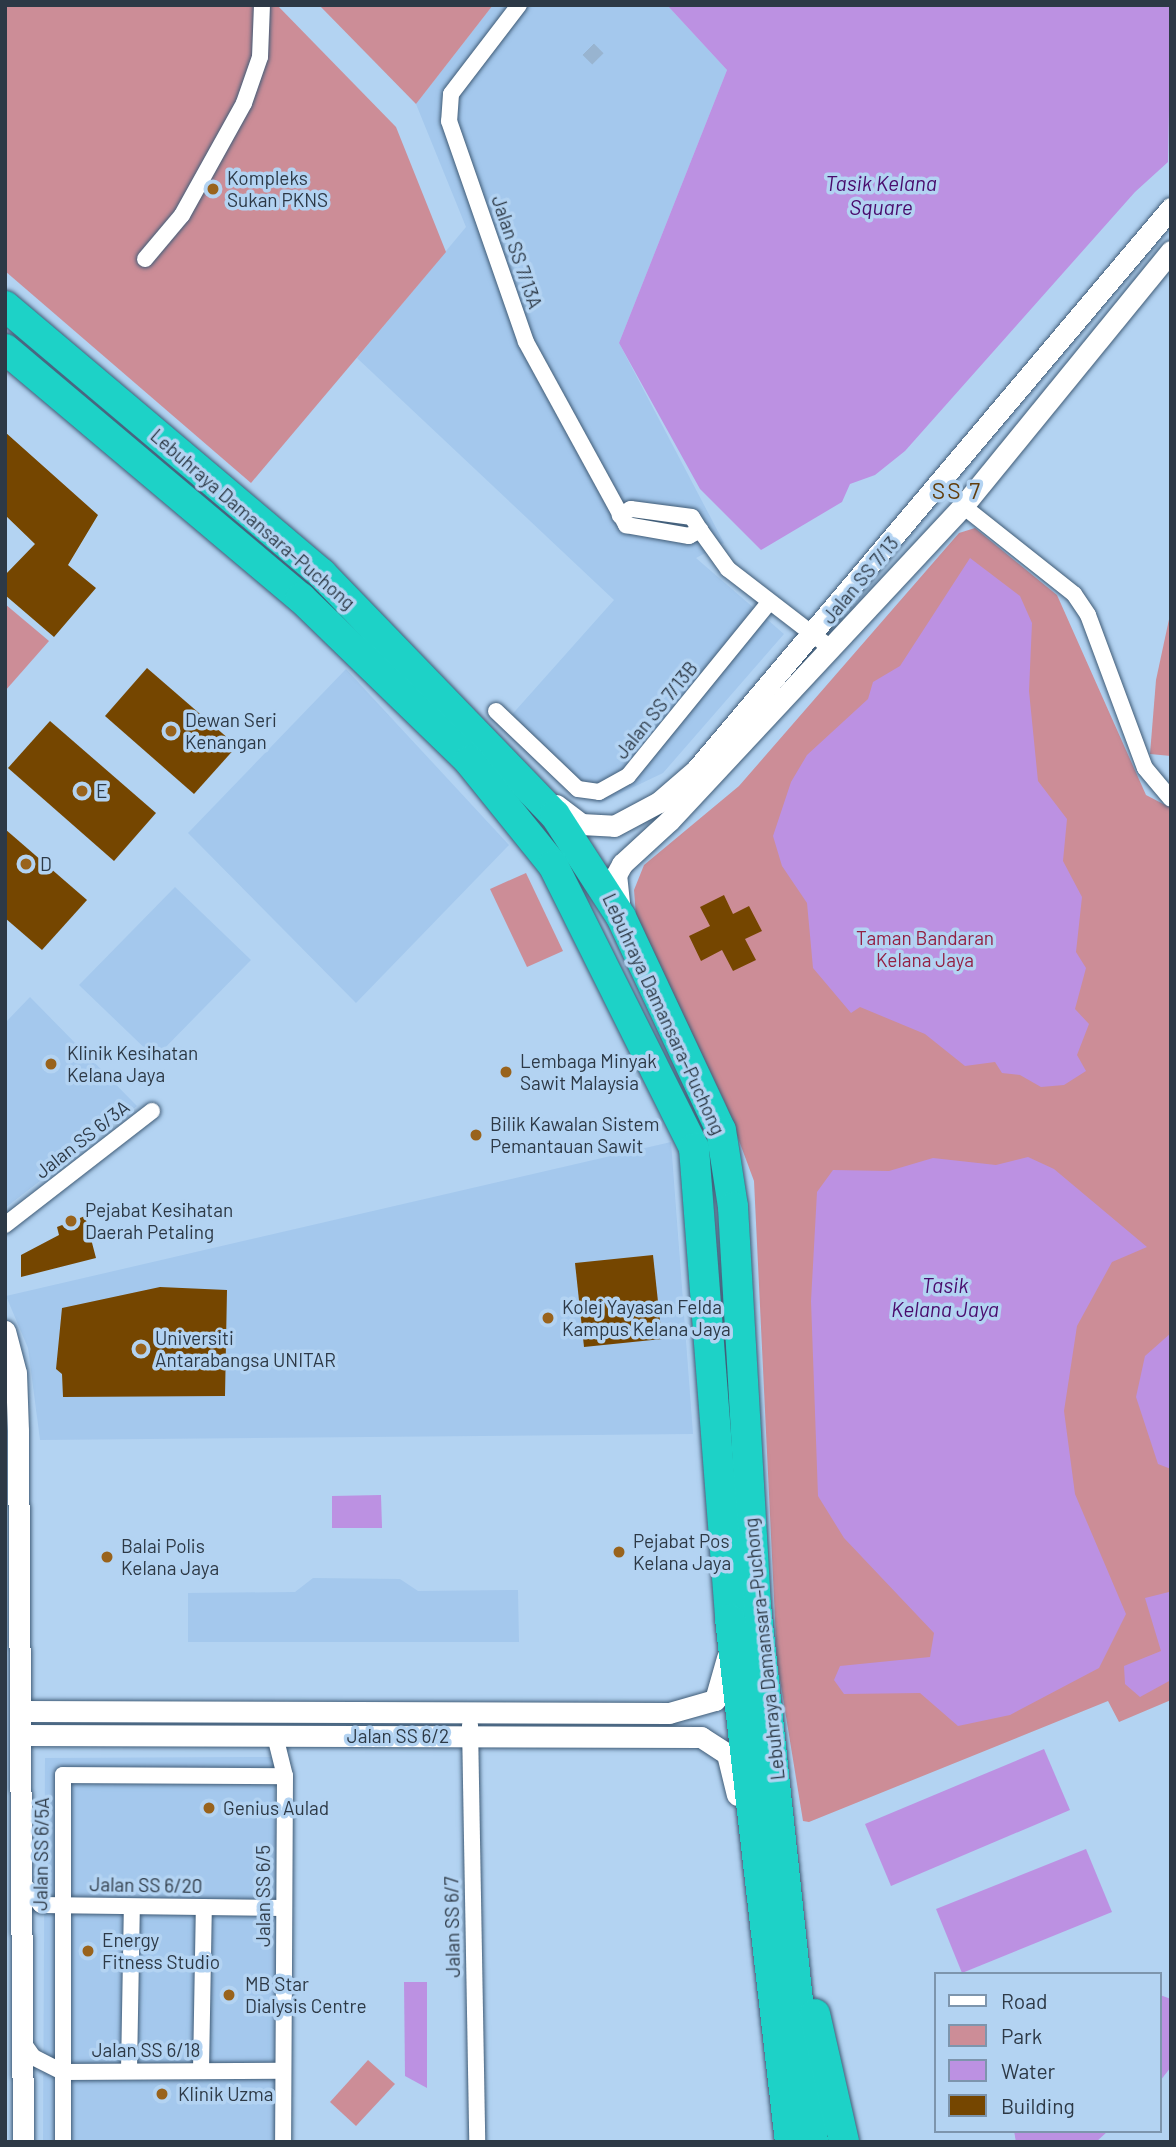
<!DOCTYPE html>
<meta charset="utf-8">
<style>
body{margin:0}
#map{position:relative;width:1176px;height:2147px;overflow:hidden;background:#b3d3f2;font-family:Barlow,sans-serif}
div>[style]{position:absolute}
.built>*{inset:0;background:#a4c8ed}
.green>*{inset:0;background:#cc8d97}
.water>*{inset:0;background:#bc91e2}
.building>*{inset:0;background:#754600}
.minor-tunnel>*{height:16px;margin-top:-8px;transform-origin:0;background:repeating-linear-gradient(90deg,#98b4d0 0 16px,transparent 0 24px)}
.roads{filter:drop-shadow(0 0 2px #3f5b76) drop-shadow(0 0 2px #3f5b76)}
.minor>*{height:16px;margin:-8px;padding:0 8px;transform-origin:8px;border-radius:8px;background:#fff}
.tertiary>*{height:21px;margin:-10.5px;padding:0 10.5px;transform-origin:10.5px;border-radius:10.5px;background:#fff}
.motorway>*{height:30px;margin:-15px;padding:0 15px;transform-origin:15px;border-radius:15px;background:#1dd2c7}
.dots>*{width:19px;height:19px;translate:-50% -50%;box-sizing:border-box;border:4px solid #b3d3f2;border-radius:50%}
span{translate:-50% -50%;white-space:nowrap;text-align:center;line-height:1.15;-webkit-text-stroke:7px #b3d3f2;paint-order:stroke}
.poi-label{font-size:19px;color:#2d3946}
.left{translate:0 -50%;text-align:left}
.street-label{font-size:19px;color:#2d3946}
.park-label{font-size:19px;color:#932043}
.water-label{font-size:21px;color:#490b6c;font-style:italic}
.quarter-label{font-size:23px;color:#623d0b;letter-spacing:2px}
.frame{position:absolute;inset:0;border:7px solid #2d3946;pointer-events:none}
.legend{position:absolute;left:934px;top:1972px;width:228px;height:161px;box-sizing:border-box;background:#b3d3f2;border:2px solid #7d95ad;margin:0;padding:9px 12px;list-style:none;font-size:21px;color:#2d3946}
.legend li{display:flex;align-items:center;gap:14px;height:35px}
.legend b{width:35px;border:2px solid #7d95ad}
</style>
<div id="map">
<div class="built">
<i style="clip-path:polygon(493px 5px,667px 5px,727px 70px,619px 343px,724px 543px,696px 558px,784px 634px,663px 773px,600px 803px,508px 719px,614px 600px,357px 358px,466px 227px,416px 104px)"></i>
<i style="clip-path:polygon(346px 669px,509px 845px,356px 1003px,188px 833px)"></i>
<i style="clip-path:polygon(175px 887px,251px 960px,155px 1058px,79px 985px)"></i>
<i style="clip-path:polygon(30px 997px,137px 1106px,5px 1208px,5px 1023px)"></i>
<i style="clip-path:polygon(671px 1142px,693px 1434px,40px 1440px,28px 1348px,6px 1296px)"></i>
<i style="clip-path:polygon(313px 1578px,400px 1579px,418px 1591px,518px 1590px,519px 1642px,188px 1642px,188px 1593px,295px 1592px)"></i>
<i style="clip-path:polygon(275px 1757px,278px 2142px,43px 2142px,45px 1758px)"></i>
</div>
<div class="green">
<i style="clip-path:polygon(5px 5px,277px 5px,396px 127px,446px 252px,251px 483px,5px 271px)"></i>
<i style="clip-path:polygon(319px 5px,493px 5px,416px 104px)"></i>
<i style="clip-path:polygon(975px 528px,1057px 595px,1146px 795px,1171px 808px,1171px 1700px,1119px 1722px,1108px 1701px,809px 1822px,803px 1821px,777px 1661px,754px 1181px,725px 1103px,636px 916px,634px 890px,644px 865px,739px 786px,959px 533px)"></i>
<i style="clip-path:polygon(5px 604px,49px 641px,5px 691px)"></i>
<i style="clip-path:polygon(1171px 610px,1171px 756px,1150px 754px,1156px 680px)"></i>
<i style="clip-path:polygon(526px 873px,563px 951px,527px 967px,490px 889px)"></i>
<i style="clip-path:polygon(368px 2060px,395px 2084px,356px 2126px,330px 2102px)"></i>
</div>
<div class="water">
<i style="clip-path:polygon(667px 5px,1171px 5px,1168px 162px,1135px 192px,905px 451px,875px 475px,850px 484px,842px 502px,761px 550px,700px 489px,619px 343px,727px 70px)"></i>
<i style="clip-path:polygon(970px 558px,1020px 596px,1032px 623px,1029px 691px,1038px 781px,1067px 819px,1063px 861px,1082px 897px,1076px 952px,1086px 968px,1075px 1009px,1089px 1024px,1077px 1055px,1086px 1071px,1064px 1085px,1041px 1087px,1020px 1075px,1002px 1073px,995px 1062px,965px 1066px,925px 1034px,860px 1007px,851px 1013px,813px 968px,807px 903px,782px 866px,773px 836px,791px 782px,807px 755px,868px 699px,873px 682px,900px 666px)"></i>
<i style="clip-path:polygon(1028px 1157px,1054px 1169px,1147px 1247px,1112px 1262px,1077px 1326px,1064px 1411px,1075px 1494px,1126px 1614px,1099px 1668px,1010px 1715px,958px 1726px,920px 1693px,844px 1694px,834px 1680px,840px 1666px,930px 1657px,934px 1633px,844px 1538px,818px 1496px,811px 1301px,817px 1192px,833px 1170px,889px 1171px,933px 1158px,996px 1165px)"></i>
<i style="clip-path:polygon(1171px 1333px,1171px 1469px,1158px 1464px,1136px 1397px,1145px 1356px)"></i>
<i style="clip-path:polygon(381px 1495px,382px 1528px,332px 1528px,332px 1496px)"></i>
<i style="clip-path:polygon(1169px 1592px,1171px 1680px,1140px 1697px,1125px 1684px,1124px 1666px,1161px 1651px,1145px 1598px)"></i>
<i style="clip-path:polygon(1044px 1749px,1070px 1810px,891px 1886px,865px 1824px)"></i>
<i style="clip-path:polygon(1086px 1849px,1112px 1912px,962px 1973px,936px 1909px)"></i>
<i style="clip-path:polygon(404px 1982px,427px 1982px,427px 2088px,405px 2076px)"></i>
<i style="clip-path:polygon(1160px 1995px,1171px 1999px,1171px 2067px,1160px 2081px)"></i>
<i style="clip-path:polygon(1014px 2131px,1108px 2131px,1096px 2142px,1016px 2142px)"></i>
</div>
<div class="building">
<i style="clip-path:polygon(5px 432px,98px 515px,68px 565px,96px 588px,54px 637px,5px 595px,5px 575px,35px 544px,5px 515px)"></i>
<i style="clip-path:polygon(147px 668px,237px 746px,194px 794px,105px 716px)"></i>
<i style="clip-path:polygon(50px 721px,156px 813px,114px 861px,8px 768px)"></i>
<i style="clip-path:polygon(5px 829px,87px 900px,42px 950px,5px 918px)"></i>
<i style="clip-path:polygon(724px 895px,733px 914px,749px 906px,762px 931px,745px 939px,756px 960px,733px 971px,722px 950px,701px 961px,689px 936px,710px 926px,700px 907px)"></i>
<i style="clip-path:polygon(85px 1216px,96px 1258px,21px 1277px,21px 1255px,59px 1235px,57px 1227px)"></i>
<i style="clip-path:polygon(653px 1255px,662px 1339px,584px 1347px,575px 1263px)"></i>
<i style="clip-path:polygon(160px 1287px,227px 1290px,225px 1396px,63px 1397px,62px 1374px,56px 1369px,62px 1308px)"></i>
</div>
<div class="minor-tunnel">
<i style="left:588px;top:49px;width:14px;rotate:45deg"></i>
</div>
<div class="roads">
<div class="minor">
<i style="left:519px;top:5px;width:112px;rotate:127.4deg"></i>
<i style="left:451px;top:94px;width:27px;rotate:94deg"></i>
<i style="left:449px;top:121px;width:234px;rotate:70.8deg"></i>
<i style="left:526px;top:342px;width:209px;rotate:61.3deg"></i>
<i style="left:626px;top:525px;width:64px;rotate:9.9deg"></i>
<i style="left:689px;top:536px;width:13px;rotate:-29deg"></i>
<i style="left:700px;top:530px;width:15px;rotate:-122deg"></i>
<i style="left:692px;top:517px;width:62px;rotate:-172.5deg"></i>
<i style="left:631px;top:509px;width:13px;rotate:151deg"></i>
<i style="left:145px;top:259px;width:57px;rotate:-49.9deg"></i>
<i style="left:182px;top:215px;width:128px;rotate:-61deg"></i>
<i style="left:244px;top:103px;width:49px;rotate:-70.8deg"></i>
<i style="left:260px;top:57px;width:52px;rotate:-87.8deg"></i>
<i style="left:963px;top:506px;width:142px;rotate:38.4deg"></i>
<i style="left:1074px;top:594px;width:25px;rotate:56deg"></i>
<i style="left:1088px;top:615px;width:163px;rotate:69.6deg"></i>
<i style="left:1145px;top:768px;width:40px;rotate:50deg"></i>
<i style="left:700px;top:530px;width:48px;rotate:54.3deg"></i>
<i style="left:728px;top:569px;width:131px;rotate:37.6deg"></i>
<i style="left:496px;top:711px;width:113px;rotate:43.6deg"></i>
<i style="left:578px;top:789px;width:21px;rotate:8deg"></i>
<i style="left:599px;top:792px;width:33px;rotate:-29deg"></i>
<i style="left:628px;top:776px;width:222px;rotate:-50.9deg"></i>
<i style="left:5px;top:1225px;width:186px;rotate:-37.8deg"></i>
<i style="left:470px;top:1725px;width:417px;rotate:89deg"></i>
<i style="left:275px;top:1736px;width:41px;rotate:76deg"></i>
<i style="left:285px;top:1776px;width:366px;rotate:90.3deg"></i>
<i style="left:21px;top:1881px;width:31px;rotate:50deg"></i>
<i style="left:41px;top:1905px;width:242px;rotate:0.7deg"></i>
<i style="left:22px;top:2041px;width:19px;rotate:55deg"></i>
<i style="left:33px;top:2057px;width:34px;rotate:27deg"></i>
<i style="left:63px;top:2072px;width:220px;rotate:-0.3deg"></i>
<i style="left:129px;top:2071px;width:164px;rotate:-89deg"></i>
<i style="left:201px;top:2071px;width:164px;rotate:-89deg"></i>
<i style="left:63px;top:2142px;width:367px;rotate:-90deg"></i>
<i style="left:63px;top:1775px;width:222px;rotate:0.3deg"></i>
</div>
<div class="tertiary">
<i style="left:556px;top:805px;width:31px;rotate:37deg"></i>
<i style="left:581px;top:824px;width:33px;rotate:3deg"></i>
<i style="left:614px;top:826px;width:51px;rotate:-28.1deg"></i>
<i style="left:659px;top:802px;width:49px;rotate:-40.9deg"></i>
<i style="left:696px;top:770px;width:736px;rotate:-49.8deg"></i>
<i style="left:620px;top:912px;width:37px;rotate:-96deg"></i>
<i style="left:616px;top:875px;width:13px;rotate:-61deg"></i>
<i style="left:622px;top:864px;width:65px;rotate:-42.5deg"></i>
<i style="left:670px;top:820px;width:429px;rotate:-47deg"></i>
<i style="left:963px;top:506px;width:329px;rotate:-50.8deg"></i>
<i style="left:5px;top:1331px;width:43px;rotate:75.3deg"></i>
<i style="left:16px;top:1373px;width:58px;rotate:88deg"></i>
<i style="left:18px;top:1431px;width:711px;rotate:89.6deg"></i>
<i style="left:20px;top:1711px;width:649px;rotate:0.18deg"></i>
<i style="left:669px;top:1713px;width:48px;rotate:-15.8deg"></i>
<i style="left:715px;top:1700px;width:44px;rotate:-74.1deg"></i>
<i style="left:21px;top:1735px;width:680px;rotate:0.17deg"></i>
<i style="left:701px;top:1737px;width:31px;rotate:33deg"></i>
<i style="left:727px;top:1754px;width:42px;rotate:76.3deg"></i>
</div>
<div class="motorway">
<i style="left:5px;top:306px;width:415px;rotate:40.2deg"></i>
<i style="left:322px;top:574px;width:335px;rotate:46deg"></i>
<i style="left:555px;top:815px;width:121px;rotate:57.1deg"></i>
<i style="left:621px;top:917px;width:235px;rotate:64.9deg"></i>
<i style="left:721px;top:1130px;width:78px;rotate:81.1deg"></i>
<i style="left:733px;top:1207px;width:399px;rotate:86.7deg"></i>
<i style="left:756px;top:1605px;width:540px;rotate:83.94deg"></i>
<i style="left:5px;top:349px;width:387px;rotate:40.1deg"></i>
<i style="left:301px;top:598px;width:234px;rotate:44.1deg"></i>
<i style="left:469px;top:761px;width:134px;rotate:51.1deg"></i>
<i style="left:553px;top:865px;width:316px;rotate:63.5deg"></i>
<i style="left:694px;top:1148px;width:472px;rotate:85.6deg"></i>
<i style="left:730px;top:1619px;width:526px;rotate:83.46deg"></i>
<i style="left:815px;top:2014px;width:131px;rotate:77.2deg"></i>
</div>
</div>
<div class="dots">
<i style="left:213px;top:189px;background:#99631c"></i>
<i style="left:171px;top:731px;background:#99631c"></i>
<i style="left:82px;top:791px;background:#99631c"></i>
<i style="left:26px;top:864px;background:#99631c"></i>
<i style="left:51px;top:1064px;background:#99631c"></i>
<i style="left:506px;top:1072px;background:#99631c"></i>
<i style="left:476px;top:1135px;background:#99631c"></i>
<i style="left:71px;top:1221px;background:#99631c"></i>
<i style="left:548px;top:1318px;background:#99631c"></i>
<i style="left:141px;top:1349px;background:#99631c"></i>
<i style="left:619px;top:1552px;background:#99631c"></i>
<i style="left:107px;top:1557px;background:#99631c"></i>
<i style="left:209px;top:1808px;background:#99631c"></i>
<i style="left:88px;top:1951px;background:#99631c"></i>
<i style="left:229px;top:1995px;background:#99631c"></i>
<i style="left:162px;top:2094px;background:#99631c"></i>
</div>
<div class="poi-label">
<span class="left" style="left:227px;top:189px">Kompleks<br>Sukan PKNS</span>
<span class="left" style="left:185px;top:731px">Dewan Seri<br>Kenangan</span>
<span class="left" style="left:96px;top:791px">E</span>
<span class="left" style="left:40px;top:864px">D</span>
<span class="left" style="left:67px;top:1064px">Klinik Kesihatan<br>Kelana Jaya</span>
<span class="left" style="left:520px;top:1072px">Lembaga Minyak<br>Sawit Malaysia</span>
<span class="left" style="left:490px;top:1135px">Bilik Kawalan Sistem<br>Pemantauan Sawit</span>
<span class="left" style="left:85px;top:1221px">Pejabat Kesihatan<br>Daerah Petaling</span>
<span class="left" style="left:562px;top:1318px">Kolej Yayasan Felda<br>Kampus Kelana Jaya</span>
<span class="left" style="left:155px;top:1349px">Universiti<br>Antarabangsa UNITAR</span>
<span class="left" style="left:633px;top:1552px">Pejabat Pos<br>Kelana Jaya</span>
<span class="left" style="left:121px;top:1557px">Balai Polis<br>Kelana Jaya</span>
<span class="left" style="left:223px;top:1808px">Genius Aulad</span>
<span class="left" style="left:102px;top:1951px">Energy<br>Fitness Studio</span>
<span class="left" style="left:245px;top:1995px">MB Star<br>Dialysis Centre</span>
<span class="left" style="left:178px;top:2094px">Klinik Uzma</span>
</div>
<div class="street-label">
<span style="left:517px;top:252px;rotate:71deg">Jalan SS 7/13A</span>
<span style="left:253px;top:519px;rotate:41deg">Lebuhraya Damansara–Puchong</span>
<span style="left:860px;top:580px;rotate:-50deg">Jalan SS 7/13</span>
<span style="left:656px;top:710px;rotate:-51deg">Jalan SS 7/13B</span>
<span style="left:664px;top:1014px;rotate:65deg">Lebuhraya Damansara–Puchong</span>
<span style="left:82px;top:1139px;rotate:-38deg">Jalan SS 6/3A</span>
<span style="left:764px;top:1649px;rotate:-96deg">Lebuhraya Damansara–Puchong</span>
<span style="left:398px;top:1736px">Jalan SS 6/2</span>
<span style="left:41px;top:1854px;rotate:-89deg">Jalan SS 6/5A</span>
<span style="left:146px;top:1885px;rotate:1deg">Jalan SS 6/20</span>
<span style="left:263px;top:1896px;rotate:-90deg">Jalan SS 6/5</span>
<span style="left:452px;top:1927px;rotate:-91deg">Jalan SS 6/7</span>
<span style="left:146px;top:2050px">Jalan SS 6/18</span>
</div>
<div class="park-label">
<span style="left:925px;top:949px">Taman Bandaran<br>Kelana Jaya</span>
</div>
<div class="water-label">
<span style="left:881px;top:195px">Tasik Kelana<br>Square</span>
<span style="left:945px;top:1297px">Tasik<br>Kelana Jaya</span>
</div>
<div class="quarter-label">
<span style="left:957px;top:490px">SS 7</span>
</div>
<div class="frame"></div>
<ul class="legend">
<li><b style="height:9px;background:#fff"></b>Road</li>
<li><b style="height:19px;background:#cc8d97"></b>Park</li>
<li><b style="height:19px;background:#bc91e2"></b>Water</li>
<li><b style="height:19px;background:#754600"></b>Building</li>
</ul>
</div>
